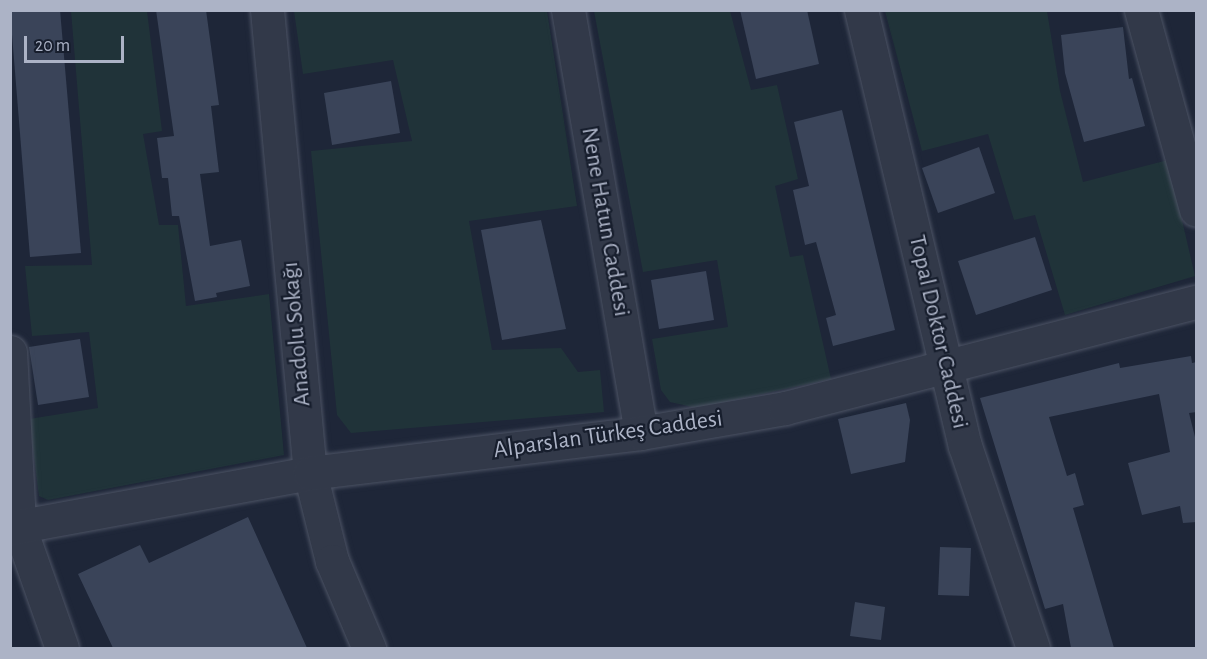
<!DOCTYPE html>
<meta charset="utf-8">
<style>
body{margin:0}
#map{position:relative;width:1207px;height:659px;overflow:hidden;background:#1e2638;font-family:"Alegreya Sans",sans-serif}
div>[style]{position:absolute}
.green>*{inset:0;background:#203339}
.building>*{inset:0;background:#3a4459}
.roads{filter:drop-shadow(0 0 2px #4c5364) drop-shadow(0 0 2px #4c5364)}
.minor>*{height:33px;margin:-16.5px;padding:0 16.5px;transform-origin:16.5px;border-radius:16.5px;background:#323949}
span{translate:-50% -50%;white-space:nowrap;text-align:center;line-height:1.15;-webkit-text-stroke:4.5px #171e2d;paint-order:stroke}
.street-label{font-size:24px;color:#acb3c6}
.frame{position:absolute;inset:0;border:12px solid #acb3c6;pointer-events:none}
.scale{position:absolute;left:24px;top:36px;width:100px;height:27px;box-sizing:border-box;border:3px solid #acb3c6;border-top:0;padding-left:8px;font-size:18px;line-height:21px;white-space:nowrap;color:#acb3c6;-webkit-text-stroke:4px #171e2d;paint-order:stroke}
</style>
<div id="map">
<div class="green">
<i style="clip-path:polygon(71px 11px,147px 11px,162px 131px,143px 134px,159px 225px,178px 225px,186px 306px,269px 294px,284px 455px,48px 500px,39px 496px,29px 419px,98px 408px,89px 332px,32px 336px,25px 266px,92px 265px)"></i>
<i style="clip-path:polygon(294px 11px,547px 11px,577px 206px,469px 221px,492px 350px,561px 348px,578px 372px,600px 370px,604px 412px,351px 433px,337px 415px,311px 151px,412px 141px,393px 60px,303px 74px)"></i>
<i style="clip-path:polygon(594px 11px,730px 11px,751px 90px,777px 85px,798px 179px,775px 186px,790px 257px,803px 255px,831px 379px,697px 408px,670px 402px,661px 390px,652px 339px,728px 327px,717px 260px,643px 272px)"></i>
<i style="clip-path:polygon(885px 11px,1047px 11px,1060px 91px,1083px 182px,1168px 160px,1195px 276px,1065px 315px,1035px 215px,1014px 220px,988px 134px,922px 151px)"></i>
</div>
<div class="building">
<i style="clip-path:polygon(10px 10px,60px 10px,81px 253px,30px 257px)"></i>
<i style="clip-path:polygon(156px 10px,206px 10px,219px 105px,211px 106px,219px 172px,200px 174px,210px 246px,241px 240px,250px 286px,216px 293px,217px 297px,195px 301px,179px 216px,172px 216px,168px 178px,162px 178px,157px 138px,174px 136px)"></i>
<i style="clip-path:polygon(740px 10px,807px 10px,819px 64px,756px 79px)"></i>
<i style="clip-path:polygon(1123px 27px,1129px 79px,1132px 78px,1145px 126px,1084px 142px,1065px 73px,1061px 35px)"></i>
<i style="clip-path:polygon(391px 81px,400px 133px,332px 145px,324px 93px)"></i>
<i style="clip-path:polygon(842px 110px,895px 330px,833px 346px,826px 318px,836px 315px,816px 242px,805px 245px,793px 190px,809px 186px,794px 122px)"></i>
<i style="clip-path:polygon(979px 147px,995px 193px,938px 213px,922px 168px)"></i>
<i style="clip-path:polygon(541px 220px,566px 329px,502px 340px,481px 230px)"></i>
<i style="clip-path:polygon(1035px 237px,1052px 290px,976px 315px,958px 261px)"></i>
<i style="clip-path:polygon(706px 271px,714px 320px,659px 329px,651px 280px)"></i>
<i style="clip-path:polygon(80px 339px,89px 397px,38px 405px,29px 347px)"></i>
<i style="clip-path:polygon(1191px 356px,1192px 363px,1197px 362px,1197px 412px,1189px 413px,1197px 445px,1197px 522px,1183px 523px,1180px 506px,1142px 515px,1128px 463px,1170px 452px,1159px 394px,1049px 417px,1067px 476px,1075px 473px,1084px 505px,1073px 508px,1114px 648px,1071px 648px,1063px 604px,1045px 609px,980px 398px,1119px 363px,1120px 368px)"></i>
<i style="clip-path:polygon(906px 403px,910px 420px,905px 462px,851px 474px,838px 419px)"></i>
<i style="clip-path:polygon(248px 517px,307px 648px,113px 648px,78px 574px,140px 545px,149px 563px)"></i>
<i style="clip-path:polygon(940px 547px,971px 548px,969px 596px,938px 595px)"></i>
<i style="clip-path:polygon(855px 602px,885px 607px,881px 640px,850px 636px)"></i>
</div>
<div class="roads">
<div class="minor">
<i style="left:267px;top:10px;width:465px;rotate:84.7deg"></i>
<i style="left:310px;top:473px;width:91px;rotate:76deg"></i>
<i style="left:332px;top:561px;width:95px;rotate:67deg"></i>
<i style="left:568px;top:10px;width:429px;rotate:80.2deg"></i>
<i style="left:861px;top:10px;width:448px;rotate:76.6deg"></i>
<i style="left:965px;top:446px;width:213px;rotate:71.4deg"></i>
<i style="left:1141px;top:10px;width:207px;rotate:74.6deg"></i>
<i style="left:10px;top:352px;width:174px;rotate:87deg"></i>
<i style="left:19px;top:526px;width:129px;rotate:70.6deg"></i>
<i style="left:10px;top:528px;width:305px;rotate:-10.4deg"></i>
<i style="left:310px;top:473px;width:333px;rotate:-6.9deg"></i>
<i style="left:641px;top:433px;width:146px;rotate:-9.8deg"></i>
<i style="left:785px;top:408px;width:424px;rotate:-14.5deg"></i>
</div>
</div>
<div class="street-label">
<span style="left:605px;top:222px;rotate:80deg">Nene Hatun Caddesi</span>
<span style="left:938px;top:332px;rotate:77deg">Topal Doktor Caddesi</span>
<span style="left:297px;top:334px;rotate:-95deg">Anadolu Sokağı</span>
<span style="left:608px;top:435px;rotate:-8deg">Alparslan Türkeş Caddesi</span>
</div>
<div class="frame"></div>
<div class="scale">20 m</div>
</div>
